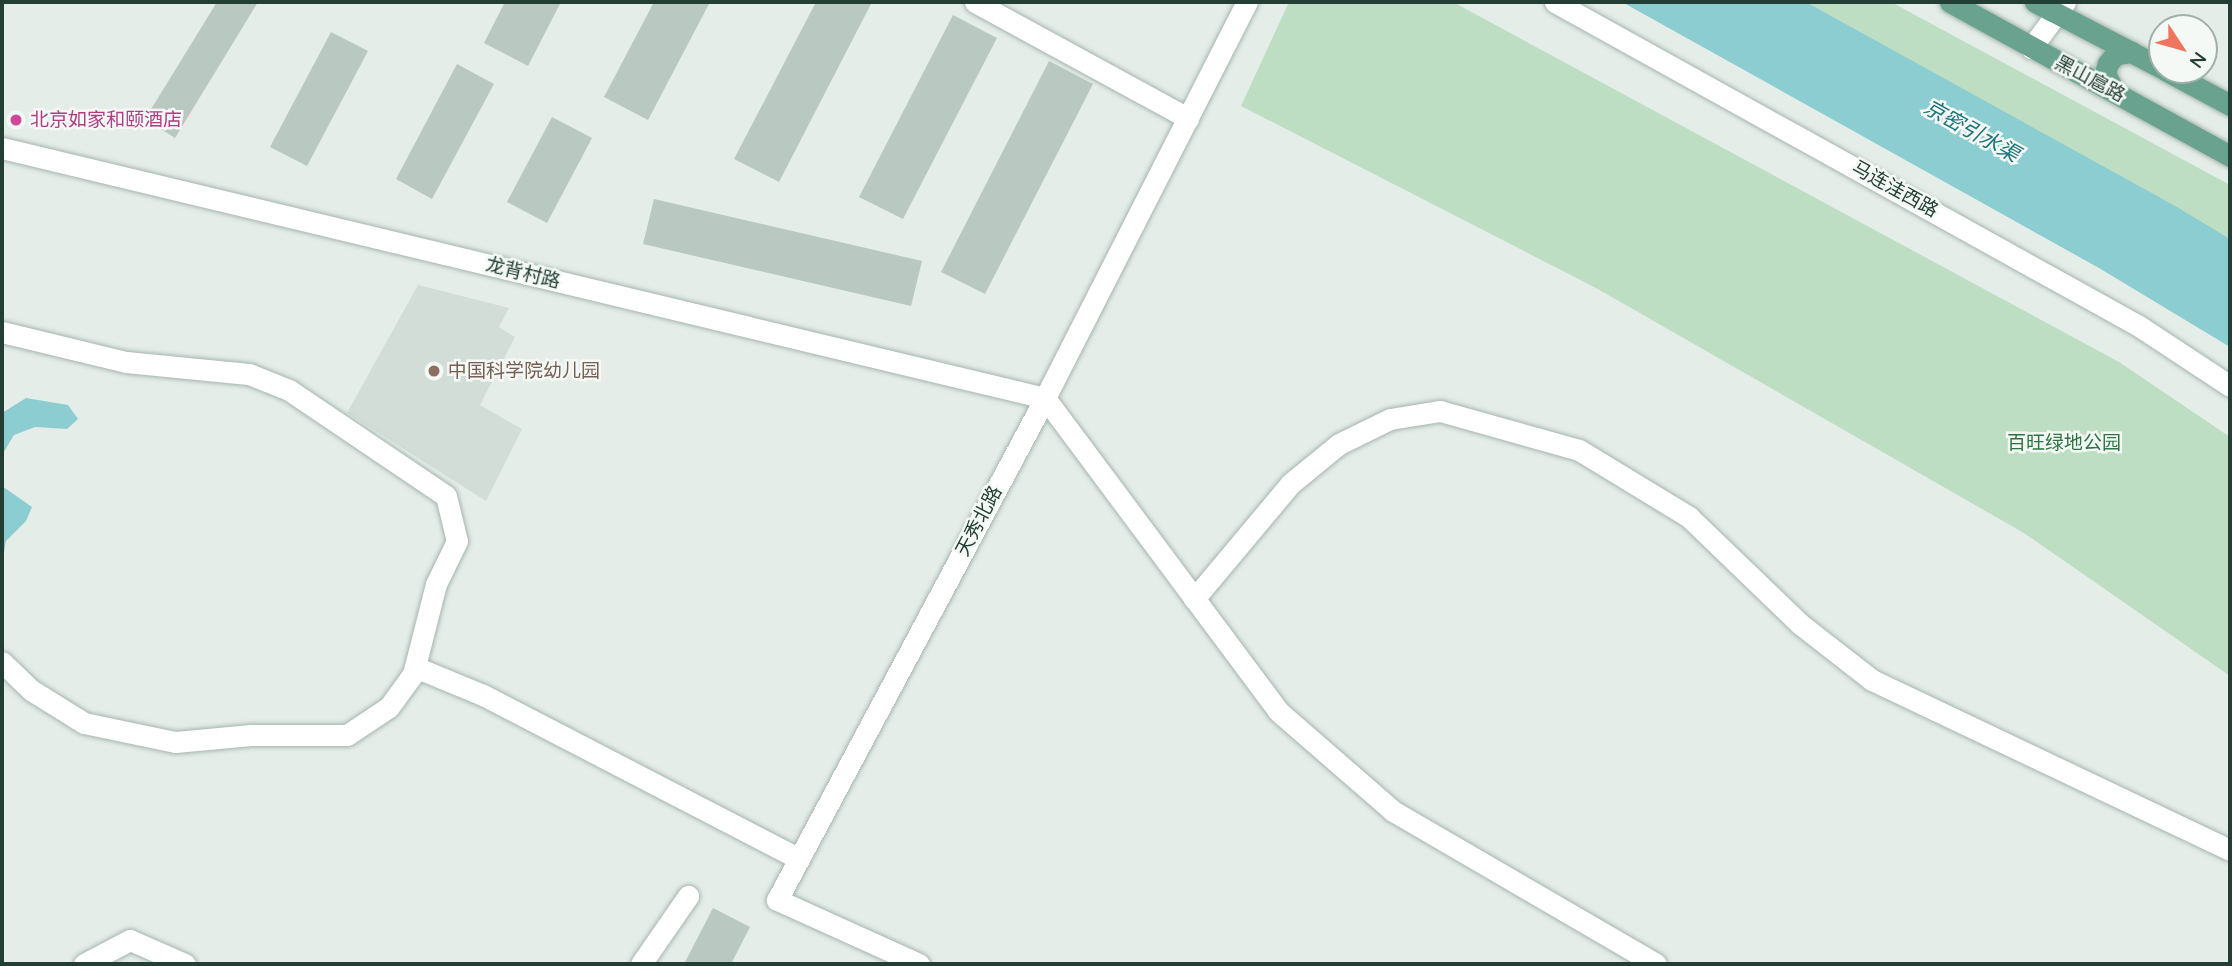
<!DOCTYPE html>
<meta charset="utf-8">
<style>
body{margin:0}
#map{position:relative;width:2232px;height:966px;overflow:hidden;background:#e4ede8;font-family:Quicksand,"Noto Sans SC",sans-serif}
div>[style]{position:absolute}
.built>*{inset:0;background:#d2ddd7}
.green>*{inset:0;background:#bddec3}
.water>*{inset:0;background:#8ccdd1}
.building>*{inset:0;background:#b9c8c1}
.roads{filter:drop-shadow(0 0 2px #a6b5af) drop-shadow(0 0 2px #a6b5af)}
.minor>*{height:21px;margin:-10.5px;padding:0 10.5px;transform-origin:10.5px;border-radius:10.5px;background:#fff}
.major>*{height:21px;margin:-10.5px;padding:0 10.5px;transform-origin:10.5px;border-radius:10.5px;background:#69a28e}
.dots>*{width:19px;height:19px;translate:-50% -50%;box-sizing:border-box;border:4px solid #f4f9f6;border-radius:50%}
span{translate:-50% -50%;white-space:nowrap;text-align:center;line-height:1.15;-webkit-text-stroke:5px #f4f9f6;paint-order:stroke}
.street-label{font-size:19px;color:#233f35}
.hotel-label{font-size:19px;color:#b23c85}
.left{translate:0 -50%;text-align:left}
.education-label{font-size:19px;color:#785e54}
.park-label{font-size:19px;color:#2d7543}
.water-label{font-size:21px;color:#1d747b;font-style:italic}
.frame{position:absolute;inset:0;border:4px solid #233f35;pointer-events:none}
.north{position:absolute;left:2148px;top:14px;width:70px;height:70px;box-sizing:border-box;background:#f4f9f6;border:2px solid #a0afa9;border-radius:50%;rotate:126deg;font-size:19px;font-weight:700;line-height:28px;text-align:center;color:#233f35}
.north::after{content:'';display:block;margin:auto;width:24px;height:32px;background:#f1745e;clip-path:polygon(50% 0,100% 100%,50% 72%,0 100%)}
</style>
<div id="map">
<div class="built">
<i style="clip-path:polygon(418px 285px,509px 308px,499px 327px,515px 337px,480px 405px,522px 429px,486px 501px,347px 413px)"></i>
</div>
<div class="green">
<i style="clip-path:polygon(1289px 2px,1453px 2px,2119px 362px,2230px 437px,2230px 676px,2024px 533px,1596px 288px,1241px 106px)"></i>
<i style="clip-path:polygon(1806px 2px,1891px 2px,2230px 185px,2230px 239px)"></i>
</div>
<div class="water">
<i style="clip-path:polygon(1622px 2px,1806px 2px,2177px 207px,2230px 239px,2230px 347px,2099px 268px)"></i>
<i style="clip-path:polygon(26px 398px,68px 405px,78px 419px,67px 429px,35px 427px,14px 435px,2px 455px,2px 413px)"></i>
<i style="clip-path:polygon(2px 486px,32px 507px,26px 521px,6px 541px,2px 563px)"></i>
</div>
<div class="building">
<i style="clip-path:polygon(217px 2px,258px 2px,175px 138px,145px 119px)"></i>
<i style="clip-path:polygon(505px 2px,561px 2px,528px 66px,484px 43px)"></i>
<i style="clip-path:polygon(654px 2px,710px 2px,648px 120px,604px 97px)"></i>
<i style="clip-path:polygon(816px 2px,872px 2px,779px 182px,734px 159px)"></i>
<i style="clip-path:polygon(953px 15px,997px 38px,903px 219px,859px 197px)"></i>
<i style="clip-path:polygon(331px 32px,368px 51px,307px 166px,270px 147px)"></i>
<i style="clip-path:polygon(1049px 61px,1093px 84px,985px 294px,941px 272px)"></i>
<i style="clip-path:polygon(457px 64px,494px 84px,432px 199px,396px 179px)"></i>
<i style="clip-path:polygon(552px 117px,592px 138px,547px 223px,507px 202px)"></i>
<i style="clip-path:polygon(654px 199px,922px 261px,911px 306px,643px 244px)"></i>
<i style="clip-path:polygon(713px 908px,750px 927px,731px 964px,684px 964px)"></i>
</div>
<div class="roads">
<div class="minor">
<i style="left:975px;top:2px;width:243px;rotate:28.6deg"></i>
<i style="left:1555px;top:2px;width:668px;rotate:29.02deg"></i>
<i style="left:2139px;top:326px;width:109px;rotate:33.4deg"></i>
<i style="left:2031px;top:48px;width:57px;rotate:-53.5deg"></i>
<i style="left:2px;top:148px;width:1073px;rotate:13.48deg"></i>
<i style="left:1045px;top:398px;width:390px;rotate:53.3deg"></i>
<i style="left:1278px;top:711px;width:152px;rotate:41deg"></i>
<i style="left:1393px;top:811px;width:304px;rotate:30.2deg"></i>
<i style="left:2px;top:332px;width:128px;rotate:13.6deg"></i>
<i style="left:126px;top:362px;width:124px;rotate:5.6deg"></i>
<i style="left:249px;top:374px;width:43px;rotate:21.8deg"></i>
<i style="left:289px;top:390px;width:189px;rotate:34deg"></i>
<i style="left:446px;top:496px;width:46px;rotate:76.3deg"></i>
<i style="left:457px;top:541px;width:48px;rotate:116deg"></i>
<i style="left:436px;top:584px;width:93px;rotate:104.3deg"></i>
<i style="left:413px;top:674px;width:41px;rotate:126deg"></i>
<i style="left:389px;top:707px;width:50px;rotate:146.3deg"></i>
<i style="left:347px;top:735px;width:96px;rotate:180deg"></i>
<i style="left:251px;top:735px;width:76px;rotate:174.7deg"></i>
<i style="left:175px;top:742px;width:93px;rotate:-168.2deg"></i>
<i style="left:84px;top:723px;width:62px;rotate:-148.1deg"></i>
<i style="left:31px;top:690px;width:40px;rotate:-136deg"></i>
<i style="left:1194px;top:599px;width:150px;rotate:-50.1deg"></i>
<i style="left:1290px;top:484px;width:63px;rotate:-39.2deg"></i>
<i style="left:1339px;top:444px;width:57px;rotate:-26.1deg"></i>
<i style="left:1390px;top:419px;width:51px;rotate:-9.1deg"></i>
<i style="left:1440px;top:411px;width:144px;rotate:15.7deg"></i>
<i style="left:1579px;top:450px;width:129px;rotate:31.3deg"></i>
<i style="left:1689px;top:517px;width:154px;rotate:43.9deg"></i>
<i style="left:1800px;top:624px;width:91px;rotate:37.9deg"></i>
<i style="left:1872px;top:680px;width:396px;rotate:25.4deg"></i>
<i style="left:415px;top:667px;width:74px;rotate:22.4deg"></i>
<i style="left:483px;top:695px;width:356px;rotate:27.4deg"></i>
<i style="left:84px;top:964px;width:52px;rotate:-27.6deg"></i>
<i style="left:130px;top:940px;width:60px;rotate:23.6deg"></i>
<i style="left:641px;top:964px;width:83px;rotate:-55.3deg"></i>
<i style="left:919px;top:964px;width:156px;rotate:-155.7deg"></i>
<i style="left:777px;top:900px;width:569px;rotate:-61.9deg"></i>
<i style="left:1045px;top:398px;width:445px;rotate:-63deg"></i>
</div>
<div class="major">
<i style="left:1950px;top:2px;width:320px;rotate:28.8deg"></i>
<i style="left:2035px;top:2px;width:143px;rotate:27.5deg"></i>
<i style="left:2165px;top:70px;width:74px;rotate:28.3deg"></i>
<i style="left:2114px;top:91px;width:20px;rotate:-117deg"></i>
<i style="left:2105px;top:73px;width:10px;rotate:-73deg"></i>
<i style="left:2108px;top:63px;width:12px;rotate:-48deg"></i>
<i style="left:2116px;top:54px;width:16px;rotate:-7deg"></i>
</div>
</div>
<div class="dots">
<i style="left:16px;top:120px;background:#d1479c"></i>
<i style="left:434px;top:371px;background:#8d6e63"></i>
</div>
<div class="street-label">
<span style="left:2090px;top:79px;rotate:28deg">黑山扈路</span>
<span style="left:1895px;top:189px;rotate:29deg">马连洼西路</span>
<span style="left:523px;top:273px;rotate:14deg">龙背村路</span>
<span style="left:979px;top:521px;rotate:-62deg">天秀北路</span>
</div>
<div class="hotel-label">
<span class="left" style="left:30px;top:120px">北京如家和颐酒店</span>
</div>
<div class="education-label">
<span class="left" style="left:448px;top:371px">中国科学院幼儿园</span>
</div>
<div class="park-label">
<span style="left:2064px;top:443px">百旺绿地公园</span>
</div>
<div class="water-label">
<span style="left:1972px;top:130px;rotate:29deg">京密引水渠</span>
</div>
<div class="frame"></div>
<div class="north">N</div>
</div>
